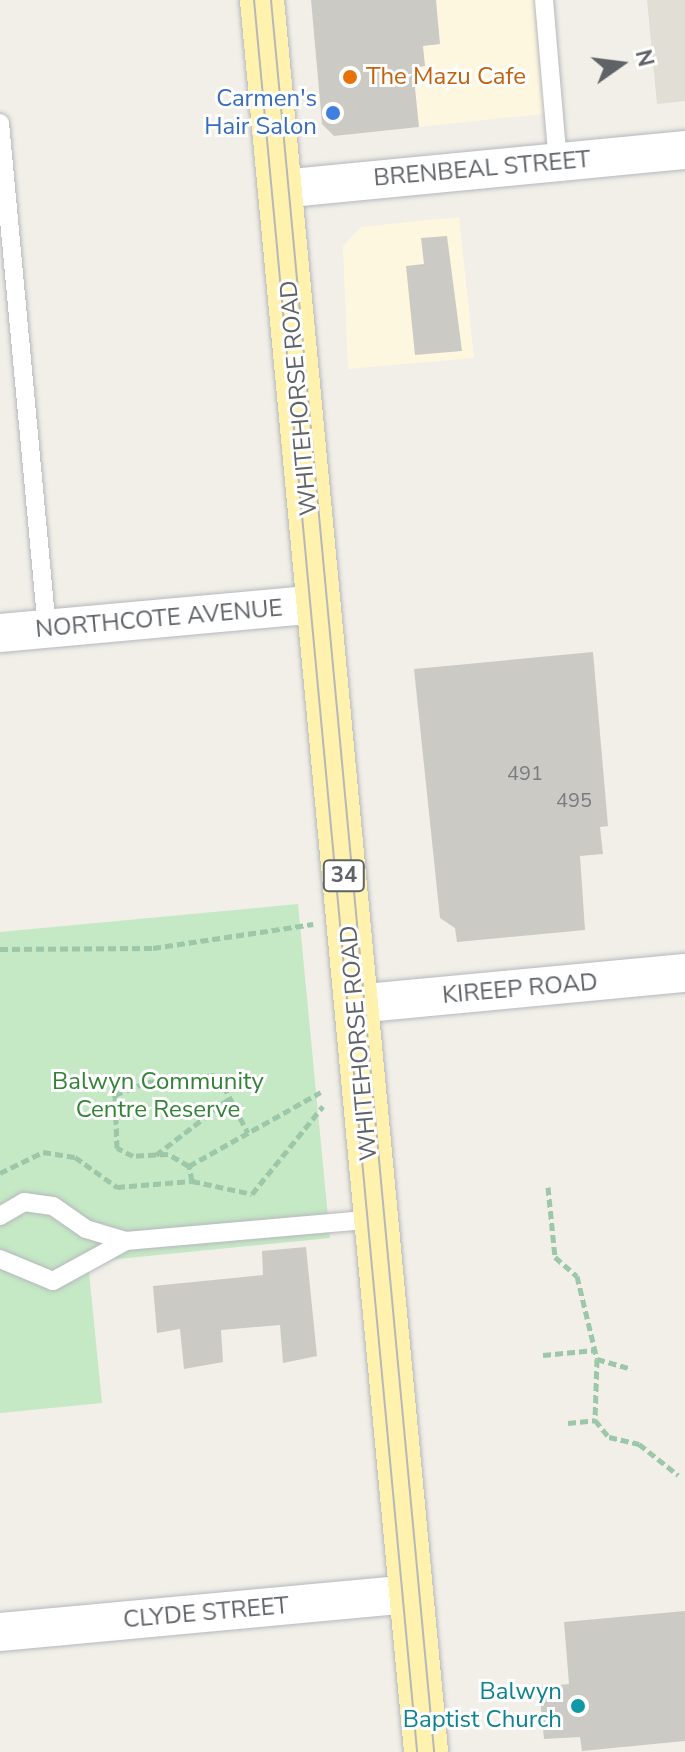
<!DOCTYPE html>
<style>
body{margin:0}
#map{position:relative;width:685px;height:1752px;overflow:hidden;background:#f1efe8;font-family:"Nunito Sans",sans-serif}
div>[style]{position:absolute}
.commercial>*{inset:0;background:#fef7e0}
.education>*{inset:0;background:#e1ded6}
.green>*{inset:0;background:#c5e8c5}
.building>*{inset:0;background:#cccac5}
.path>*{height:5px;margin-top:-2.5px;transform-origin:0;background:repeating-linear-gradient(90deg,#9cc7a9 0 8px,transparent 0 12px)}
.roads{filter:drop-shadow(0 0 2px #b5b8bc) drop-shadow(0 0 2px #b5b8bc)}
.lane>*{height:18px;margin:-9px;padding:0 9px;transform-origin:9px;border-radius:9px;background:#fff}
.street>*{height:38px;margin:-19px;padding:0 19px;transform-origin:19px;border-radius:19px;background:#fff}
.primary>*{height:44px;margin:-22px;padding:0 22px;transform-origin:22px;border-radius:22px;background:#fff2af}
.tram>*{height:2px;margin:-1px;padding:0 1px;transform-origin:1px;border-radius:1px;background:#b6b7b8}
.dots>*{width:22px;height:22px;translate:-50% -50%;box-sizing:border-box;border:4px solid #fff;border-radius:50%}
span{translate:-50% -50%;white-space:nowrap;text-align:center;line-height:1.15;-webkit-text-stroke:6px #fff;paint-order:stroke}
.number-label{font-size:20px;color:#7a7d7f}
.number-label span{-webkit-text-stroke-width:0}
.shield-label span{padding:2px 6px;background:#fff;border:2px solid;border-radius:6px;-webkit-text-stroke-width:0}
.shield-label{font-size:22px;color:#5f6368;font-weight:700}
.food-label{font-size:24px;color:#c56008}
.left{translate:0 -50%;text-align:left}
.shop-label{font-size:24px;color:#366cbe}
.right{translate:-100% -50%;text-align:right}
.street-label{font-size:24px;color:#5f6368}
.park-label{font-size:24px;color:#348238}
.culture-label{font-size:24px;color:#0d838f}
.north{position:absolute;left:581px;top:24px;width:80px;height:80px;-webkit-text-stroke:6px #fff;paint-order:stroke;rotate:76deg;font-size:22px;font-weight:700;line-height:32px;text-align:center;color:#5f6368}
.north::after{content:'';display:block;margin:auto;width:28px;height:36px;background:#5f6368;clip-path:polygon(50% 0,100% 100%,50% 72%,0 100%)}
</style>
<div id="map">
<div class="commercial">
<i style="clip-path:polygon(311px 0,549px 0,560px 112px,334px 136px,322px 124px)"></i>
<i style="clip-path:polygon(459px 217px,474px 358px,348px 369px,343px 246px,361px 227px)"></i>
</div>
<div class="education">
<i style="clip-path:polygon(647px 0,685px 0,685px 101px,657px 104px)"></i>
</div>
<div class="green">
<i style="clip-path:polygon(298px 904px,330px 1238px,88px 1262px,102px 1403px,0 1413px,0 932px)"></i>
</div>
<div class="building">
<i style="clip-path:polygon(311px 0,436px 0,440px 44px,423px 46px,425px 66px,413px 68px,419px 127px,334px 136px,322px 124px)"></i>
<i style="clip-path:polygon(447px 236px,462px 351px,415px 355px,406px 266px,424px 264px,421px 238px)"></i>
<i style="clip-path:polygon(593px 652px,608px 826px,600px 827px,603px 854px,580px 856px,585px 930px,457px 942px,455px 928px,440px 918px,414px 669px)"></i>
<i style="clip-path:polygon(306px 1247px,317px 1356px,283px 1363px,280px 1325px,221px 1330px,223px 1362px,184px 1369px,180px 1329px,157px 1333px,153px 1286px,263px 1275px,262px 1251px)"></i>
<i style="clip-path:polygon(685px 1611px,685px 1741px,582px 1751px,580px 1737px,544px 1739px,539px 1687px,569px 1684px,564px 1622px)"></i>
</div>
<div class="path">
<i style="left:0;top:949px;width:153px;rotate:-0.4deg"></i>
<i style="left:153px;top:948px;width:162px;rotate:-8.5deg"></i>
<i style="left:156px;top:1155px;width:93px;rotate:-37.6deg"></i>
<i style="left:189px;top:1166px;width:24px;rotate:-150deg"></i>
<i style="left:168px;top:1154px;width:35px;rotate:177deg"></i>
<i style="left:133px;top:1156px;width:18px;rotate:-153deg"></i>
<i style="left:117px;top:1148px;width:53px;rotate:-92.2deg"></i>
<i style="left:115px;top:1095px;width:35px;rotate:-22deg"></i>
<i style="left:148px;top:1082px;width:70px;rotate:-5.7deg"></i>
<i style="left:218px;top:1075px;width:65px;rotate:62.7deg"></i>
<i style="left:0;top:1173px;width:48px;rotate:-26deg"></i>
<i style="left:43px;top:1152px;width:32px;rotate:9deg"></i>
<i style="left:75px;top:1157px;width:52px;rotate:35.5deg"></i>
<i style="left:117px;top:1187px;width:75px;rotate:-4.6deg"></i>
<i style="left:192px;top:1181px;width:61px;rotate:12.2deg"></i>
<i style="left:252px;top:1194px;width:113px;rotate:-51.1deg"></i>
<i style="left:192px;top:1181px;width:15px;rotate:-101deg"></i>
<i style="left:189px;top:1166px;width:151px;rotate:-29.3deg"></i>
<i style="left:548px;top:1187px;width:70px;rotate:84.3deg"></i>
<i style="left:555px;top:1257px;width:29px;rotate:41deg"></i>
<i style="left:577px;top:1276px;width:85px;rotate:76.5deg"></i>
<i style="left:597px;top:1359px;width:61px;rotate:91.9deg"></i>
<i style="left:595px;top:1420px;width:22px;rotate:51deg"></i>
<i style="left:609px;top:1437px;width:31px;rotate:13deg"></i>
<i style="left:639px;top:1444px;width:50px;rotate:38.5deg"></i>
<i style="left:543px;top:1355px;width:52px;rotate:-5.5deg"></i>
<i style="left:597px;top:1359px;width:36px;rotate:16deg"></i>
<i style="left:568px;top:1423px;width:27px;rotate:-6deg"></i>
</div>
<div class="roads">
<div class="lane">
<i style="left:544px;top:0;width:163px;rotate:85.1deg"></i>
<i style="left:0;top:123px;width:508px;rotate:84.69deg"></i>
<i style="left:0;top:1216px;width:28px;rotate:-30deg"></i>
<i style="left:24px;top:1202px;width:29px;rotate:8deg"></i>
<i style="left:53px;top:1206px;width:40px;rotate:34.9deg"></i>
<i style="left:86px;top:1229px;width:42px;rotate:16.7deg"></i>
<i style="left:0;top:1259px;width:57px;rotate:22.5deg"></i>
<i style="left:53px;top:1281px;width:83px;rotate:-28.7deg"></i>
<i style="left:126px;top:1241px;width:251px;rotate:-5deg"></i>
</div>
<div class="street">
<i style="left:280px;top:189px;width:407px;rotate:-5.5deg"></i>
<i style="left:0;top:633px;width:319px;rotate:-5.2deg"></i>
<i style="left:356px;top:1004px;width:330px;rotate:-5.4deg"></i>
<i style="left:0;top:1632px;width:413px;rotate:-5.3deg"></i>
</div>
<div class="primary">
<i style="left:262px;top:0;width:1760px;rotate:84.65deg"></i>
</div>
</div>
<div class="tram">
<i style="left:254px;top:0;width:1760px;rotate:84.68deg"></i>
<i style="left:271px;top:0;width:1760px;rotate:84.68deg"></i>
</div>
<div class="dots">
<i style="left:350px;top:77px;background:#e8710a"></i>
<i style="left:333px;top:113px;background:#3f7fe0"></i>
<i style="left:578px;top:1706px;background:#0f9aa8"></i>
</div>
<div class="number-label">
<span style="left:525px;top:773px">491</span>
<span style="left:574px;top:800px">495</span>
</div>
<div class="shield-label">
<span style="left:344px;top:876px">34</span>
</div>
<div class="food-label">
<span class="left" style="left:366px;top:77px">The Mazu Cafe</span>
</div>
<div class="shop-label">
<span class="right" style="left:317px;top:113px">Carmen's<br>Hair Salon</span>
</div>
<div class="street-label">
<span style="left:482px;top:169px;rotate:-5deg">BRENBEAL STREET</span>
<span style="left:299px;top:398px;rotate:-95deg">WHITEHORSE ROAD</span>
<span style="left:159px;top:619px;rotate:-5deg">NORTHCOTE AVENUE</span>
<span style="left:520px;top:989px;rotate:-5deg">KIREEP ROAD</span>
<span style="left:359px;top:1043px;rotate:-95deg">WHITEHORSE ROAD</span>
<span style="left:206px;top:1613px;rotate:-5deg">CLYDE STREET</span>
</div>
<div class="park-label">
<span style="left:158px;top:1096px">Balwyn Community<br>Centre Reserve</span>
</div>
<div class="culture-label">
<span class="right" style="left:562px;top:1706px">Balwyn<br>Baptist Church</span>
</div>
<div class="north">N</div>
</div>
